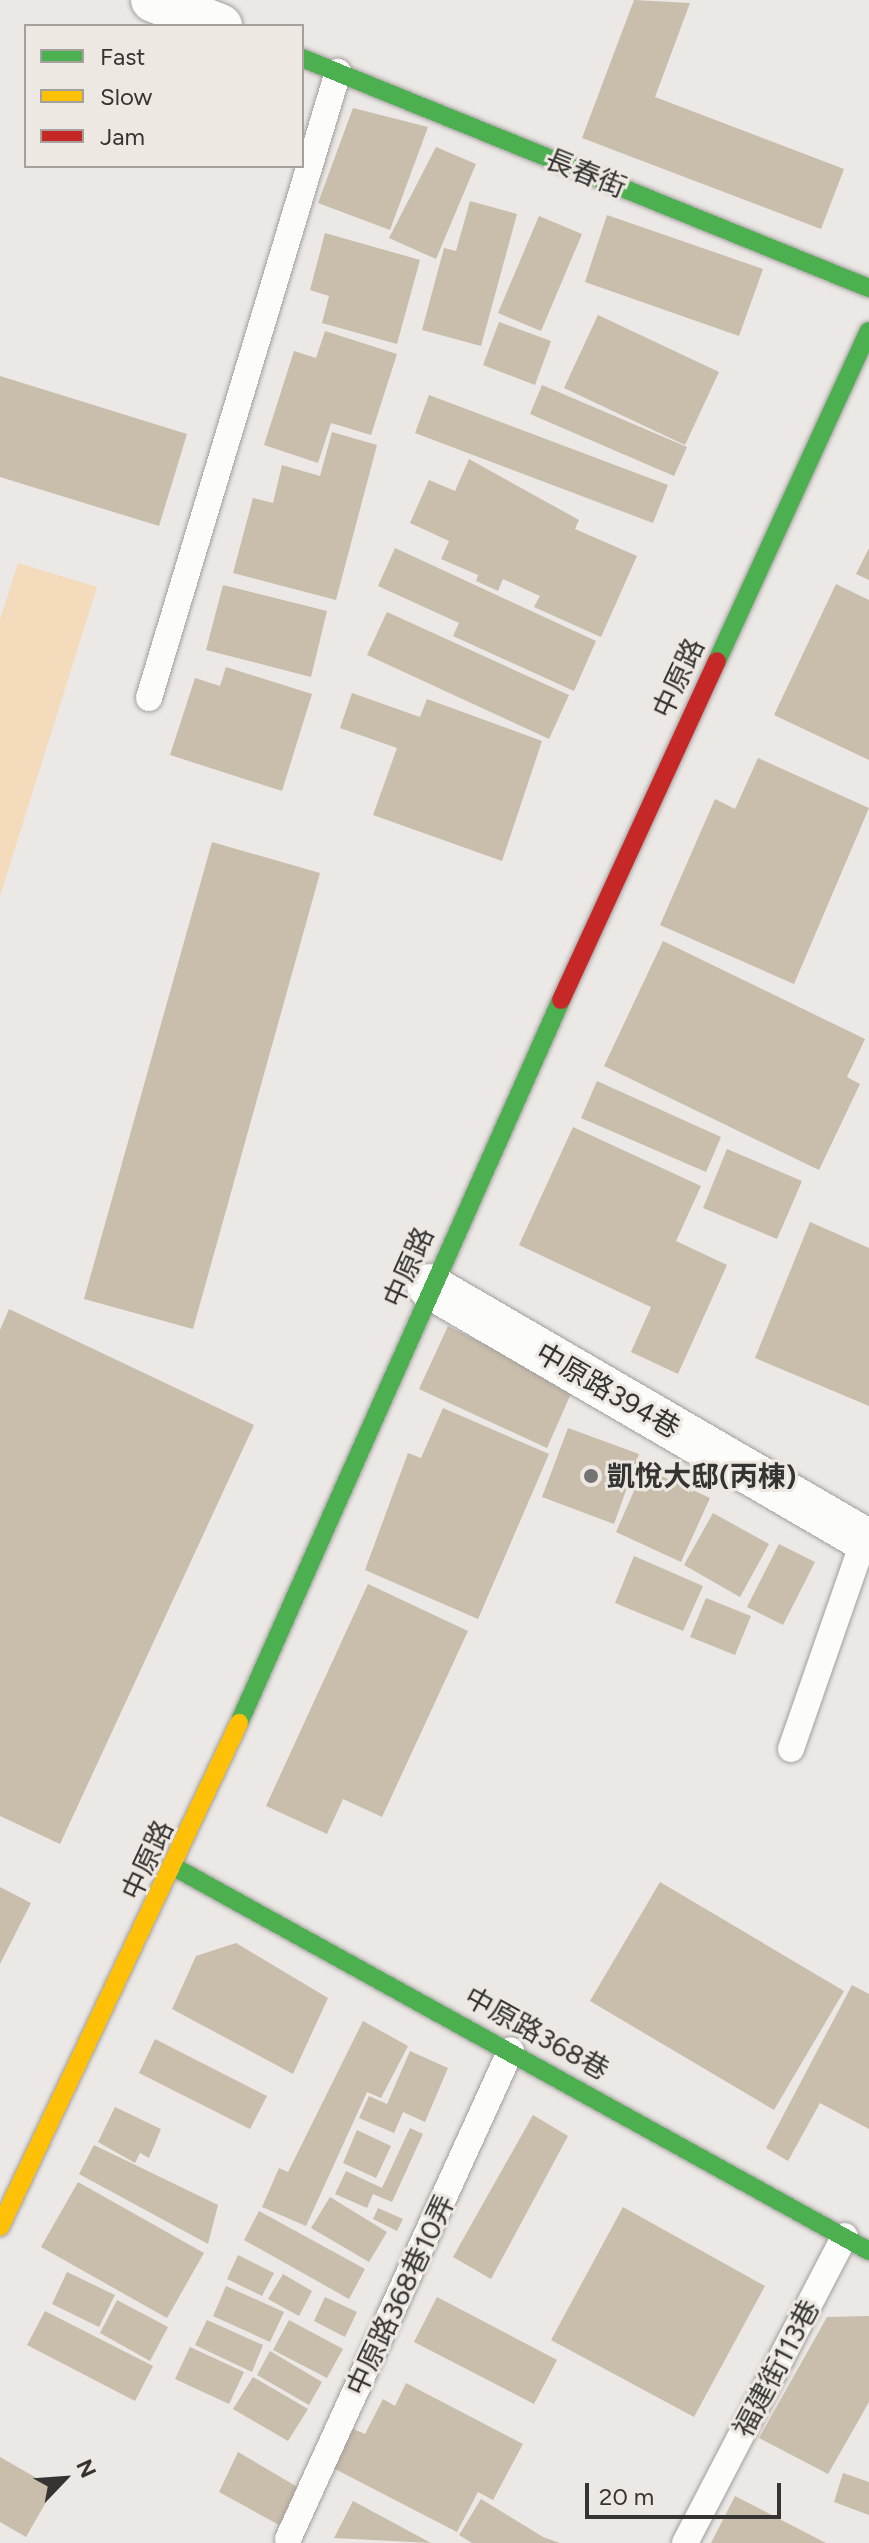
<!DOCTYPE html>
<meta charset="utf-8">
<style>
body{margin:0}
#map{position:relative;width:869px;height:2543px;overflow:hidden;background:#ebe8e5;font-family:Figtree,"Noto Sans TC",sans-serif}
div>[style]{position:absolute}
.green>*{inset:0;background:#f3dbbc}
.building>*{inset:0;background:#c9bdac}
.roads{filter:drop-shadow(0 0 2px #a19e9c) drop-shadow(0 0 2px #a19e9c)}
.lane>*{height:26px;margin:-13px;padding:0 13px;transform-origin:13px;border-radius:13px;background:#fcfcfb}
.street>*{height:44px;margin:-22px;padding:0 22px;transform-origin:22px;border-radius:22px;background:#fcfcfb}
.fast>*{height:18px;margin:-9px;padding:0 9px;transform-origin:9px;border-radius:9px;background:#4caf50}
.slow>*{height:18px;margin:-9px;padding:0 9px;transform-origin:9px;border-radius:9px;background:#ffc107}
.jam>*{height:18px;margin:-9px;padding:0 9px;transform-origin:9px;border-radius:9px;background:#c62828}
.dots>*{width:22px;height:22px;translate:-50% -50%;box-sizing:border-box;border:4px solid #eee8e2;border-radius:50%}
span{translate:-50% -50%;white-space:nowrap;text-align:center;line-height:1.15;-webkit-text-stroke:6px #eee8e2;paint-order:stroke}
.street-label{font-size:28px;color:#363432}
.poi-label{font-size:28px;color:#363432;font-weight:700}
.left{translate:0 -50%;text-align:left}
.legend{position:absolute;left:24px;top:24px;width:280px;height:144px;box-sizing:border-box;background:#eee8e2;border:2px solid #a4a09c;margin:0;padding:10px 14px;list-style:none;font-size:24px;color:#363432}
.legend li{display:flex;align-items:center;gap:16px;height:40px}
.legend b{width:40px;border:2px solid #a4a09c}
.north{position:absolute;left:24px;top:2439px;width:80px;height:80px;-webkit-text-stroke:6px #eee8e2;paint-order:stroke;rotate:65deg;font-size:22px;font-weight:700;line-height:32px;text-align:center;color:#363432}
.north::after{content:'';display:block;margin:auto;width:28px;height:36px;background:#363432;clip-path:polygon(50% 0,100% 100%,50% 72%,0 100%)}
.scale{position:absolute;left:585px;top:2483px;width:196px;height:36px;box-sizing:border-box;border:4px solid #363432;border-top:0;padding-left:10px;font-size:24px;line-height:28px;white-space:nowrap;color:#363432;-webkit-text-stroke:6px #eee8e2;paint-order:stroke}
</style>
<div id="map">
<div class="green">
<i style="clip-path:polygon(18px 563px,97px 587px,0 896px,0 620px)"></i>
</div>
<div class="building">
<i style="clip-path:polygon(634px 0,690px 3px,655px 97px,844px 169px,821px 229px,582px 138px)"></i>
<i style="clip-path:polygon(353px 108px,428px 127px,390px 230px,318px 203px)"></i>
<i style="clip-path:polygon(436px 147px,476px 164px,436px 259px,389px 238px)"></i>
<i style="clip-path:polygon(470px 201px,517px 214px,481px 346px,422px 330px,444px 248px,456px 251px)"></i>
<i style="clip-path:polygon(607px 215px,763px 269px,739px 336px,585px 282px)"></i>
<i style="clip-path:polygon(539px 216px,582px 234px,541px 331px,498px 313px)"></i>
<i style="clip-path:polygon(325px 233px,420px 260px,397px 344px,322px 323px,329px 296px,310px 290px)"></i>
<i style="clip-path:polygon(598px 315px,719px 372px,685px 445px,564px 388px)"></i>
<i style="clip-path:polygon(499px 322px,551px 341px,535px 385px,483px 365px)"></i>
<i style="clip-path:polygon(325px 331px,397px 354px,371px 435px,331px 423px,318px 463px,264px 445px,294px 351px,316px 358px)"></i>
<i style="clip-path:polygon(0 376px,187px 434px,159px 526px,0 477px)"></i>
<i style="clip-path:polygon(542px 385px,687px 447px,674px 476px,530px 414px)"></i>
<i style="clip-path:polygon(429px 395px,668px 485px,653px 523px,415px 433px)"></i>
<i style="clip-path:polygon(332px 432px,377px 445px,336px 600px,233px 573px,253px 498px,273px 503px,282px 465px,320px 476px)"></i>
<i style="clip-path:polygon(469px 459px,579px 520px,575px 529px,637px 556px,601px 637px,534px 607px,540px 596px,503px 579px,498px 591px,476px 581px,478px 575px,441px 559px,449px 541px,410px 523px,429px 480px,455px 491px)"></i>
<i style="clip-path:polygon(395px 548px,596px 641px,574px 691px,453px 636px,459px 623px,378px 586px)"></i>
<i style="clip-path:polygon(869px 548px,869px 580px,856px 574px)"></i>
<i style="clip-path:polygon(836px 584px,869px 600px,869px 760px,774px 715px)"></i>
<i style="clip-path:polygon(223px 585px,327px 611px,311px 677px,206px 650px)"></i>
<i style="clip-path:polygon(387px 612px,569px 695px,549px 739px,367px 655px)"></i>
<i style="clip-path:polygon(226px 667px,312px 694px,282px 791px,170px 755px,195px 678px,220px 686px)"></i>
<i style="clip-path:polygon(352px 693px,420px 717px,427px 699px,542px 741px,502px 861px,373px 815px,397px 748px,340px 728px)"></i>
<i style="clip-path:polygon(758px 758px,869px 808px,794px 984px,660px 925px,715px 799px,735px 809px)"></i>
<i style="clip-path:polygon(212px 842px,320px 873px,193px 1329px,84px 1299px)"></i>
<i style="clip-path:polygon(663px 941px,865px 1039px,847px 1077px,860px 1084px,819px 1170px,604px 1066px)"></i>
<i style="clip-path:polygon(597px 1081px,721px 1137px,706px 1172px,581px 1118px)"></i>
<i style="clip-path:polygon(573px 1127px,701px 1186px,676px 1241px,727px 1265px,678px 1374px,631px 1352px,651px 1307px,519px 1245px)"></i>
<i style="clip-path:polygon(727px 1149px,802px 1181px,777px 1239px,703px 1208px)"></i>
<i style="clip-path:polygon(810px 1222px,869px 1248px,869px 1406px,755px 1358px)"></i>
<i style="clip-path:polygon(9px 1309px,254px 1425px,60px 1844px,0 1816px,0 1330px)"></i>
<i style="clip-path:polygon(448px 1326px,573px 1389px,547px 1448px,419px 1389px)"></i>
<i style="clip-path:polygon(443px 1408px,549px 1454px,478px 1619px,365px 1570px,408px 1453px,421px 1458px)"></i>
<i style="clip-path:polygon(568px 1428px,639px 1454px,614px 1524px,542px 1497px)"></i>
<i style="clip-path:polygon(644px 1468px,710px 1498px,681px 1562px,616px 1532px)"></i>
<i style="clip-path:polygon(713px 1513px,769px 1544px,740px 1597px,684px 1565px)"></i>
<i style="clip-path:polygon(779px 1544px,815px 1562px,783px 1625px,747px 1607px)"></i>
<i style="clip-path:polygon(634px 1556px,703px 1586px,683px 1631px,615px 1603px)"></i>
<i style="clip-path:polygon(368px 1584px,468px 1631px,382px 1817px,343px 1799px,327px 1834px,266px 1806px)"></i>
<i style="clip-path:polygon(706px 1598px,751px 1616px,735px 1655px,690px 1637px)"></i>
<i style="clip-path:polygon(660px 1882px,844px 1991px,774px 2110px,590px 2001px)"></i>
<i style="clip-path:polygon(0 1887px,31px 1903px,0 1964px)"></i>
<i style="clip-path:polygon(236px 1943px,328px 1998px,293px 2074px,172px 2009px,196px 1956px)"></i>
<i style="clip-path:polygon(852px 1985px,869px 1994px,869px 2129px,820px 2103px,788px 2161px,766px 2148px)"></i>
<i style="clip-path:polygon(363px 2021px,408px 2046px,381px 2098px,367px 2092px,306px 2226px,262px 2207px,279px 2168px,288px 2172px)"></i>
<i style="clip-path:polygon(155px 2039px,267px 2096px,250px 2129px,139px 2073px)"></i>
<i style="clip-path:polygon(410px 2051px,448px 2068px,425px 2122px,403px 2112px,394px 2133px,359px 2118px,369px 2096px,387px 2104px)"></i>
<i style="clip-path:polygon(115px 2107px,161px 2129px,149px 2158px,140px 2153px,135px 2163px,98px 2142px)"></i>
<i style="clip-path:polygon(533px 2115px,568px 2136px,491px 2279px,453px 2257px)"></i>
<i style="clip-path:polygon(410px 2128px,423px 2134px,392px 2202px,373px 2194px,367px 2208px,335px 2194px,346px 2171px,382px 2188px)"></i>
<i style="clip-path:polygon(357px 2130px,391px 2146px,376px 2178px,343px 2163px)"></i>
<i style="clip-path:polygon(94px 2145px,218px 2205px,208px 2244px,79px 2174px)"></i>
<i style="clip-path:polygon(78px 2182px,204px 2253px,167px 2318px,41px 2247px)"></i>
<i style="clip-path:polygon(330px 2197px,387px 2232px,369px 2262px,311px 2228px)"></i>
<i style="clip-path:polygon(623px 2207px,765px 2286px,694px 2417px,551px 2340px)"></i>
<i style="clip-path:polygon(378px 2208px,403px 2219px,397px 2231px,373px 2219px)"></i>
<i style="clip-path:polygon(259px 2211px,365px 2269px,349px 2299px,244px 2240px)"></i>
<i style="clip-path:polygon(238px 2255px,274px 2273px,262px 2296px,227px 2279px)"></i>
<i style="clip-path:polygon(67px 2272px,115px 2295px,99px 2327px,52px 2304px)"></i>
<i style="clip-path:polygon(283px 2274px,312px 2291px,299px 2316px,268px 2299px)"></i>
<i style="clip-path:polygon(226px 2286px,284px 2312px,270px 2342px,213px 2316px)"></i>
<i style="clip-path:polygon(325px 2297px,357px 2312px,345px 2337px,314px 2321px)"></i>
<i style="clip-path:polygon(437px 2297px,557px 2360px,534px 2404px,414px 2342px)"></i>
<i style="clip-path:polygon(117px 2300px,168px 2327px,150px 2361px,100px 2333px)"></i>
<i style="clip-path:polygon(45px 2311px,153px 2366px,135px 2401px,27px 2345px)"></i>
<i style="clip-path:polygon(869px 2316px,869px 2402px,828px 2474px,759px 2438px,827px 2317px)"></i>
<i style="clip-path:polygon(207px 2320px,263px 2345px,252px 2372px,195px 2345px)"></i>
<i style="clip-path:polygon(289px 2320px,343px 2349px,327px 2378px,273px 2350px)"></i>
<i style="clip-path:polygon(190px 2347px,244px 2372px,229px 2404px,175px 2379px)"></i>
<i style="clip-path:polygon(270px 2351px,322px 2382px,309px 2405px,257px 2375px)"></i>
<i style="clip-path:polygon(253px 2377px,308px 2409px,288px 2441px,233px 2409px)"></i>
<i style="clip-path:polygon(406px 2383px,523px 2444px,493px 2500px,478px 2492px,457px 2532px,331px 2467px,351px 2428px,365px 2434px,383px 2399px,395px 2406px)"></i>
<i style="clip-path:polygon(238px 2452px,301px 2489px,279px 2525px,219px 2492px)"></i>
<i style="clip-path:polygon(0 2457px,54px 2488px,26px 2537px,0 2522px)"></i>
<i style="clip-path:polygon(843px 2473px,869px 2482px,869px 2515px,834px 2502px)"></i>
<i style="clip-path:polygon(735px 2496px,826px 2543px,711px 2543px)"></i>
<i style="clip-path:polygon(481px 2499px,543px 2537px,560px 2543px,472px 2543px,459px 2535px)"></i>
<i style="clip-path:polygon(353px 2501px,431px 2543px,334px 2538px)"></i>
</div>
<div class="roads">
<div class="lane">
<i style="left:149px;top:698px;width:654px;rotate:-73.2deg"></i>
<i style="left:791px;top:1749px;width:222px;rotate:-70.8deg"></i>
<i style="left:288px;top:2539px;width:537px;rotate:-65.49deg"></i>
<i style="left:685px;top:2543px;width:346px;rotate:-62.5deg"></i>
</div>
<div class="street">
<i style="left:153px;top:0;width:72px;rotate:21.2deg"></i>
<i style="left:429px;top:1286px;width:509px;rotate:30.19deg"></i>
</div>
<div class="fast">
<i style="left:302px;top:58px;width:612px;rotate:22.08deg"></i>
<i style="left:717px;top:661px;width:363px;rotate:-65.3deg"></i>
<i style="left:239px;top:1723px;width:791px;rotate:-65.99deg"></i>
<i style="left:176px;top:1868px;width:792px;rotate:28.93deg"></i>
</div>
<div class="slow">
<i style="left:0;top:2227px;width:558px;rotate:-64.63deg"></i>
</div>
<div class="jam">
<i style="left:561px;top:1000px;width:373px;rotate:-65.3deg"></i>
</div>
</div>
<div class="dots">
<i style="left:591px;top:1476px;background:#757371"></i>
</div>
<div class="street-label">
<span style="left:586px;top:173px;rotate:22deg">長春街</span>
<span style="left:678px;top:678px;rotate:-65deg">中原路</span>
<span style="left:408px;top:1267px;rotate:-66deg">中原路</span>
<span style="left:608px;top:1390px;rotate:30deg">中原路394巷</span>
<span style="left:147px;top:1860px;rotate:-65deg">中原路</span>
<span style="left:537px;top:2033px;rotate:29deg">中原路368巷</span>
<span style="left:400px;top:2295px;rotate:-65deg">中原路368巷10弄</span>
<span style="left:776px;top:2368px;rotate:-62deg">福建街113巷</span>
</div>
<div class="poi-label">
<span class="left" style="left:607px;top:1476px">凱悅大邸(丙棟)</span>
</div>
<ul class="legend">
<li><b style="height:10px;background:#4caf50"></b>Fast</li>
<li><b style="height:10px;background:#ffc107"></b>Slow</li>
<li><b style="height:10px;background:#c62828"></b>Jam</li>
</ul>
<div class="north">N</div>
<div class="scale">20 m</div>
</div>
